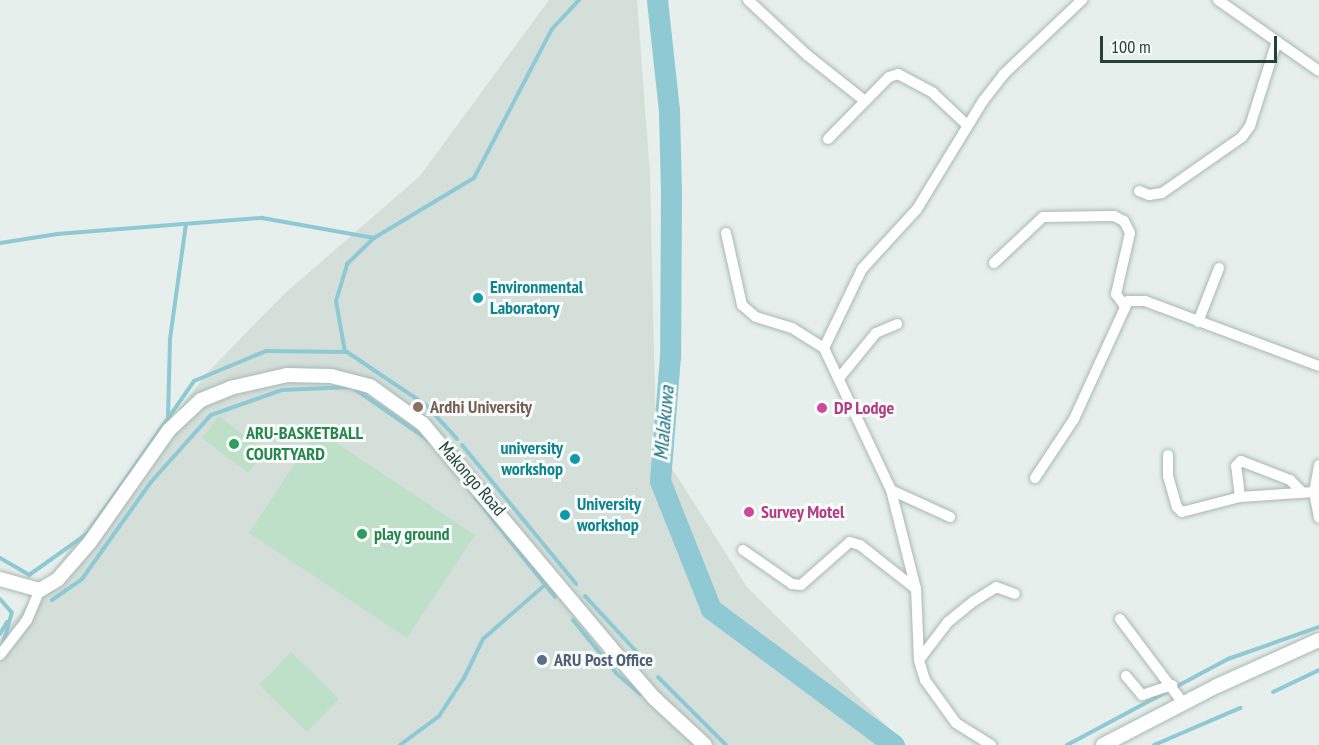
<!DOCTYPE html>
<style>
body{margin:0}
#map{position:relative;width:1319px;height:745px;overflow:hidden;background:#e6efeb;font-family:"PT Sans Narrow",sans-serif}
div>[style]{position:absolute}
.built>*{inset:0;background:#d4dfda}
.green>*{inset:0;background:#bfe0c8}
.stream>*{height:4px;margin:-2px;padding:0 2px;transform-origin:2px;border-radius:2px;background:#8ec9d4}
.river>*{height:21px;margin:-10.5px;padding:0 10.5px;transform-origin:10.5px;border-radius:10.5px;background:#8ec9d4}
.roads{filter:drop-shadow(0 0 2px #a8b8b2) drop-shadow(0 0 2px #a8b8b2)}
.minor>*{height:10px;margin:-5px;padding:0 5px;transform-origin:5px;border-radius:5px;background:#fff}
.tertiary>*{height:14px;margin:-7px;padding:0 7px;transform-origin:7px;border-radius:7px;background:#fff}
.dots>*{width:16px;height:16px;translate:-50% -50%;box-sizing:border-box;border:3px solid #f7fbf9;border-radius:50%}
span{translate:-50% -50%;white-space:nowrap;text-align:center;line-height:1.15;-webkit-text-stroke:6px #f7fbf9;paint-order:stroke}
.culture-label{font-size:18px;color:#0d838f;font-weight:700}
.left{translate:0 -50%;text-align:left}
.right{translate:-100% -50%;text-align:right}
.education-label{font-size:18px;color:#785e54;font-weight:700}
.hotel-label{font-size:18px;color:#b23c85;font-weight:700}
.leisure-label{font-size:18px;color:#27864d;font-weight:700}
.street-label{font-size:18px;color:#24423a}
.service-label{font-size:18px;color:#4e5e75;font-weight:700}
.water-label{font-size:20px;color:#1c6f80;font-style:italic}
.scale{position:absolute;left:1100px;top:36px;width:177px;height:27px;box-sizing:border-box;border:3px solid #24423a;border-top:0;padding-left:8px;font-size:18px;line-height:21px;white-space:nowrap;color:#24423a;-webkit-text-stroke:4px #f7fbf9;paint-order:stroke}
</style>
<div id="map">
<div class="built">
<i style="clip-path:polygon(549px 0,637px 0,650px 175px,656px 443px,747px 587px,906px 745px,0 745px,0 639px,208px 372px,283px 295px,420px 176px)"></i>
</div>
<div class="green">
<i style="clip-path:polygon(219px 416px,265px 451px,248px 473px,202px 438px)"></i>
<i style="clip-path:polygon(317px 430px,475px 535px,407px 638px,249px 533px)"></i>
<i style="clip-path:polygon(291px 652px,339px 699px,307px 732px,259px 685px)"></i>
</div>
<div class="stream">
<i style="left:0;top:243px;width:58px;rotate:-9deg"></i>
<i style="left:57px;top:234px;width:206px;rotate:-4.5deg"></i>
<i style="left:262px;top:218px;width:114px;rotate:10.1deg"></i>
<i style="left:374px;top:238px;width:117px;rotate:-31deg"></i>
<i style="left:474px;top:178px;width:168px;rotate:-62.4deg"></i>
<i style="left:552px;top:29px;width:40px;rotate:-47deg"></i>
<i style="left:345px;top:352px;width:52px;rotate:-100deg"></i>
<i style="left:336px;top:301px;width:39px;rotate:-73deg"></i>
<i style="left:347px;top:264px;width:37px;rotate:-44deg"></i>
<i style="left:168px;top:416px;width:77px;rotate:-88.5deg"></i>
<i style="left:170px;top:339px;width:116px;rotate:-82.1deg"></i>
<i style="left:462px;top:445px;width:180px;rotate:50.6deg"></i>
<i style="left:475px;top:497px;width:128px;rotate:51.3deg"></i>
<i style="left:0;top:558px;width:34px;rotate:30deg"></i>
<i style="left:29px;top:575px;width:72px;rotate:-35.4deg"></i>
<i style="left:88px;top:533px;width:185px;rotate:-55.1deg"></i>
<i style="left:194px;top:381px;width:78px;rotate:-22.6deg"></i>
<i style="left:266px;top:351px;width:81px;rotate:0.7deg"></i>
<i style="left:347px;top:352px;width:95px;rotate:33.9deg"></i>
<i style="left:426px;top:405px;width:46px;rotate:47.6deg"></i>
<i style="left:585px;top:596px;width:90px;rotate:47.3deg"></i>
<i style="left:0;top:599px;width:18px;rotate:49deg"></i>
<i style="left:52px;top:600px;width:37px;rotate:-35deg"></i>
<i style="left:82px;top:579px;width:119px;rotate:-54.6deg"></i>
<i style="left:151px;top:482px;width:90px;rotate:-48.2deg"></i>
<i style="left:211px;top:415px;width:75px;rotate:-19.4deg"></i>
<i style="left:282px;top:390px;width:70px;rotate:-2.5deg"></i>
<i style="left:352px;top:387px;width:96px;rotate:34.8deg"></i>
<i style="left:573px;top:620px;width:68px;rotate:50.9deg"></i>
<i style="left:616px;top:673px;width:32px;rotate:41deg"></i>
<i style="left:0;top:634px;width:14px;rotate:-60deg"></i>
<i style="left:2px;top:647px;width:35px;rotate:-74deg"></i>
<i style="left:658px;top:677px;width:96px;rotate:45deg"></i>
<i style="left:1273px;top:692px;width:51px;rotate:-25.6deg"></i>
<i style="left:400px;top:745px;width:49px;rotate:-36.6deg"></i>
<i style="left:439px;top:716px;width:45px;rotate:-56.7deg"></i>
<i style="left:464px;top:678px;width:43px;rotate:-64deg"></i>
<i style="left:483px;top:639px;width:82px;rotate:-41.1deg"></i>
<i style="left:1067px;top:745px;width:183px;rotate:-28.1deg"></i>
<i style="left:1228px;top:659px;width:96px;rotate:-19.4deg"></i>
<i style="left:1154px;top:745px;width:94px;rotate:-23.3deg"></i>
</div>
<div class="river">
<i style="left:657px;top:0;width:111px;rotate:83.8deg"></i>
<i style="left:669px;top:110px;width:80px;rotate:88.6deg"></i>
<i style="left:671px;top:190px;width:166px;rotate:90.3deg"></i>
<i style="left:670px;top:356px;width:125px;rotate:94.6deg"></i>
<i style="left:660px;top:481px;width:138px;rotate:68.3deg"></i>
<i style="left:711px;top:609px;width:228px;rotate:36.6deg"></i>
</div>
<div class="roads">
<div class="minor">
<i style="left:748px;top:0;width:81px;rotate:43deg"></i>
<i style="left:807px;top:55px;width:74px;rotate:38.4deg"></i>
<i style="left:1218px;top:0;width:123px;rotate:35.1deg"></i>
<i style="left:828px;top:139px;width:87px;rotate:-45.5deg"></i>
<i style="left:889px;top:77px;width:9px;rotate:-18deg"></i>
<i style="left:898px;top:74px;width:40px;rotate:28deg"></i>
<i style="left:933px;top:93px;width:47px;rotate:43.3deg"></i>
<i style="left:1139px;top:191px;width:11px;rotate:22deg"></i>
<i style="left:1149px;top:195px;width:13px;rotate:-9deg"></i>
<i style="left:1162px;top:193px;width:98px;rotate:-35deg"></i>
<i style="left:1242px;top:137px;width:14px;rotate:-54deg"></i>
<i style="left:1250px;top:126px;width:86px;rotate:-72.4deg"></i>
<i style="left:726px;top:233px;width:74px;rotate:77.5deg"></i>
<i style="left:742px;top:305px;width:18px;rotate:41deg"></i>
<i style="left:756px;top:317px;width:38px;rotate:17deg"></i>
<i style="left:792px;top:328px;width:38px;rotate:32deg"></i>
<i style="left:994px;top:263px;width:67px;rotate:-43.2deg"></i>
<i style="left:1043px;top:217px;width:71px;rotate:-0.8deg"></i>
<i style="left:1114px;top:216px;width:11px;rotate:27deg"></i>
<i style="left:1124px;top:221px;width:13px;rotate:63deg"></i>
<i style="left:1130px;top:233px;width:63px;rotate:102.9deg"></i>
<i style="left:1116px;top:294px;width:14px;rotate:54deg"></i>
<i style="left:1198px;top:322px;width:58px;rotate:-68.7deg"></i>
<i style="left:840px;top:377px;width:57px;rotate:-50.7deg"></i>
<i style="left:876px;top:333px;width:23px;rotate:-23deg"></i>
<i style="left:1168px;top:455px;width:21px;rotate:90deg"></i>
<i style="left:1168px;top:476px;width:32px;rotate:74deg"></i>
<i style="left:1177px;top:507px;width:7px;rotate:45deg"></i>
<i style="left:1182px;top:512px;width:60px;rotate:-14.5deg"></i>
<i style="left:1240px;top:497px;width:74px;rotate:-3.9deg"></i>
<i style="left:1319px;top:465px;width:27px;rotate:100deg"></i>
<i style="left:1314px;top:492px;width:26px;rotate:79deg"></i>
<i style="left:1035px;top:478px;width:71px;rotate:-56.5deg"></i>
<i style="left:1074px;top:419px;width:130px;rotate:-65.4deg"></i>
<i style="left:1128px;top:301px;width:17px"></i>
<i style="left:1145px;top:301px;width:186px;rotate:20.5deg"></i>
<i style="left:891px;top:490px;width:65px;rotate:24.6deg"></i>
<i style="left:1240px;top:497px;width:31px;rotate:-97deg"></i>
<i style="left:1236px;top:466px;width:7px;rotate:-45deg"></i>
<i style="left:1241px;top:461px;width:53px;rotate:21.2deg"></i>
<i style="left:1290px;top:480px;width:17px;rotate:45deg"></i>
<i style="left:743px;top:550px;width:60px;rotate:34.8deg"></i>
<i style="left:792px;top:584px;width:9px;rotate:6deg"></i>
<i style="left:801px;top:585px;width:65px;rotate:-41.3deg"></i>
<i style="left:850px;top:542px;width:10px;rotate:17deg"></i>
<i style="left:860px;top:545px;width:71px;rotate:38.2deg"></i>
<i style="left:1120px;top:619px;width:105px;rotate:53.1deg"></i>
<i style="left:0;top:655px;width:44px;rotate:-52.4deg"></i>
<i style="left:27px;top:620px;width:33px;rotate:-67deg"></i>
<i style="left:919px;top:660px;width:48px;rotate:-52.7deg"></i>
<i style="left:948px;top:622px;width:33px;rotate:-39deg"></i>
<i style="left:974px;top:601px;width:26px;rotate:-32deg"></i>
<i style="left:996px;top:587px;width:20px;rotate:20deg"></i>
<i style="left:1126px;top:676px;width:25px;rotate:50deg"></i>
<i style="left:1142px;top:695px;width:32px;rotate:-18deg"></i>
<i style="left:991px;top:745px;width:41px;rotate:-147.8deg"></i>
<i style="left:956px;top:723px;width:53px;rotate:-125.8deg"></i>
<i style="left:925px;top:680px;width:21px;rotate:-107deg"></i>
<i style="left:919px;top:660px;width:71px;rotate:-92.4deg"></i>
<i style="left:916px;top:589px;width:102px;rotate:-104.2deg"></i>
<i style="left:891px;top:490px;width:157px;rotate:-115.3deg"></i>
<i style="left:824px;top:348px;width:88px;rotate:-64.3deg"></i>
<i style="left:862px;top:269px;width:81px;rotate:-47.5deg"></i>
<i style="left:917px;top:209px;width:127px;rotate:-58.6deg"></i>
<i style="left:983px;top:101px;width:34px;rotate:-52deg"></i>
<i style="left:1004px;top:74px;width:108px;rotate:-43.5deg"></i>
</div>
<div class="tertiary">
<i style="left:0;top:579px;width:41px;rotate:15.4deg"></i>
<i style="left:40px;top:590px;width:21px;rotate:-31deg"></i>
<i style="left:58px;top:579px;width:49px;rotate:-49.1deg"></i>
<i style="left:90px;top:542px;width:137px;rotate:-54.8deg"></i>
<i style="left:169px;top:430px;width:44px;rotate:-43.2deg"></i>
<i style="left:201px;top:400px;width:31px;rotate:-22deg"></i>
<i style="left:230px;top:388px;width:58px;rotate:-12.8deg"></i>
<i style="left:287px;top:375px;width:44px;rotate:1.3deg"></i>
<i style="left:331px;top:376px;width:40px;rotate:14.4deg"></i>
<i style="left:370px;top:386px;width:65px;rotate:35.6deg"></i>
<i style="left:423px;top:424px;width:291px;rotate:50deg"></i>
<i style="left:610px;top:647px;width:67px;rotate:49.2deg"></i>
<i style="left:654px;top:698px;width:69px;rotate:42.7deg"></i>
<i style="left:1103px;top:745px;width:128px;rotate:-27.4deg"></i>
<i style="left:1217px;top:686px;width:112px;rotate:-24.3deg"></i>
</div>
</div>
<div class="dots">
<i style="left:478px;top:298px;background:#0f9aa8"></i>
<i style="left:418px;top:407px;background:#8d6e63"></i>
<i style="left:822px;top:408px;background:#d1479c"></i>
<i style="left:234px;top:444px;background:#2e9e5b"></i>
<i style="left:575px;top:459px;background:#0f9aa8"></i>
<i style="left:749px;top:512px;background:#d1479c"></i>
<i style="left:565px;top:515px;background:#0f9aa8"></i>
<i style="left:362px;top:534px;background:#2e9e5b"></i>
<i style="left:542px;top:660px;background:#5c6f8a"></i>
</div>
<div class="culture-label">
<span class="left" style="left:490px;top:298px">Environmental<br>Laboratory</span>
<span class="right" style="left:563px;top:459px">university<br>workshop</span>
<span class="left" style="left:577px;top:515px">University<br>workshop</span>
</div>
<div class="education-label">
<span class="left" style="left:430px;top:407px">Ardhi University</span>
</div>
<div class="hotel-label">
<span class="left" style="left:834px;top:408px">DP Lodge</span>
<span class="left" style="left:761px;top:512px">Survey Motel</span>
</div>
<div class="leisure-label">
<span class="left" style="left:246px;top:444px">ARU-BASKETBALL<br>COURTYARD</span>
<span class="left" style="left:374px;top:534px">play ground</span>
</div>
<div class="street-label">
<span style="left:472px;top:479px;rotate:49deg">Makongo Road</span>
</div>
<div class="service-label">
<span class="left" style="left:554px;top:660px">ARU Post Office</span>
</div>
<div class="water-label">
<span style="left:664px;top:423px;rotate:-85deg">Mlalakuwa</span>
</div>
<div class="scale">100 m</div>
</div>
